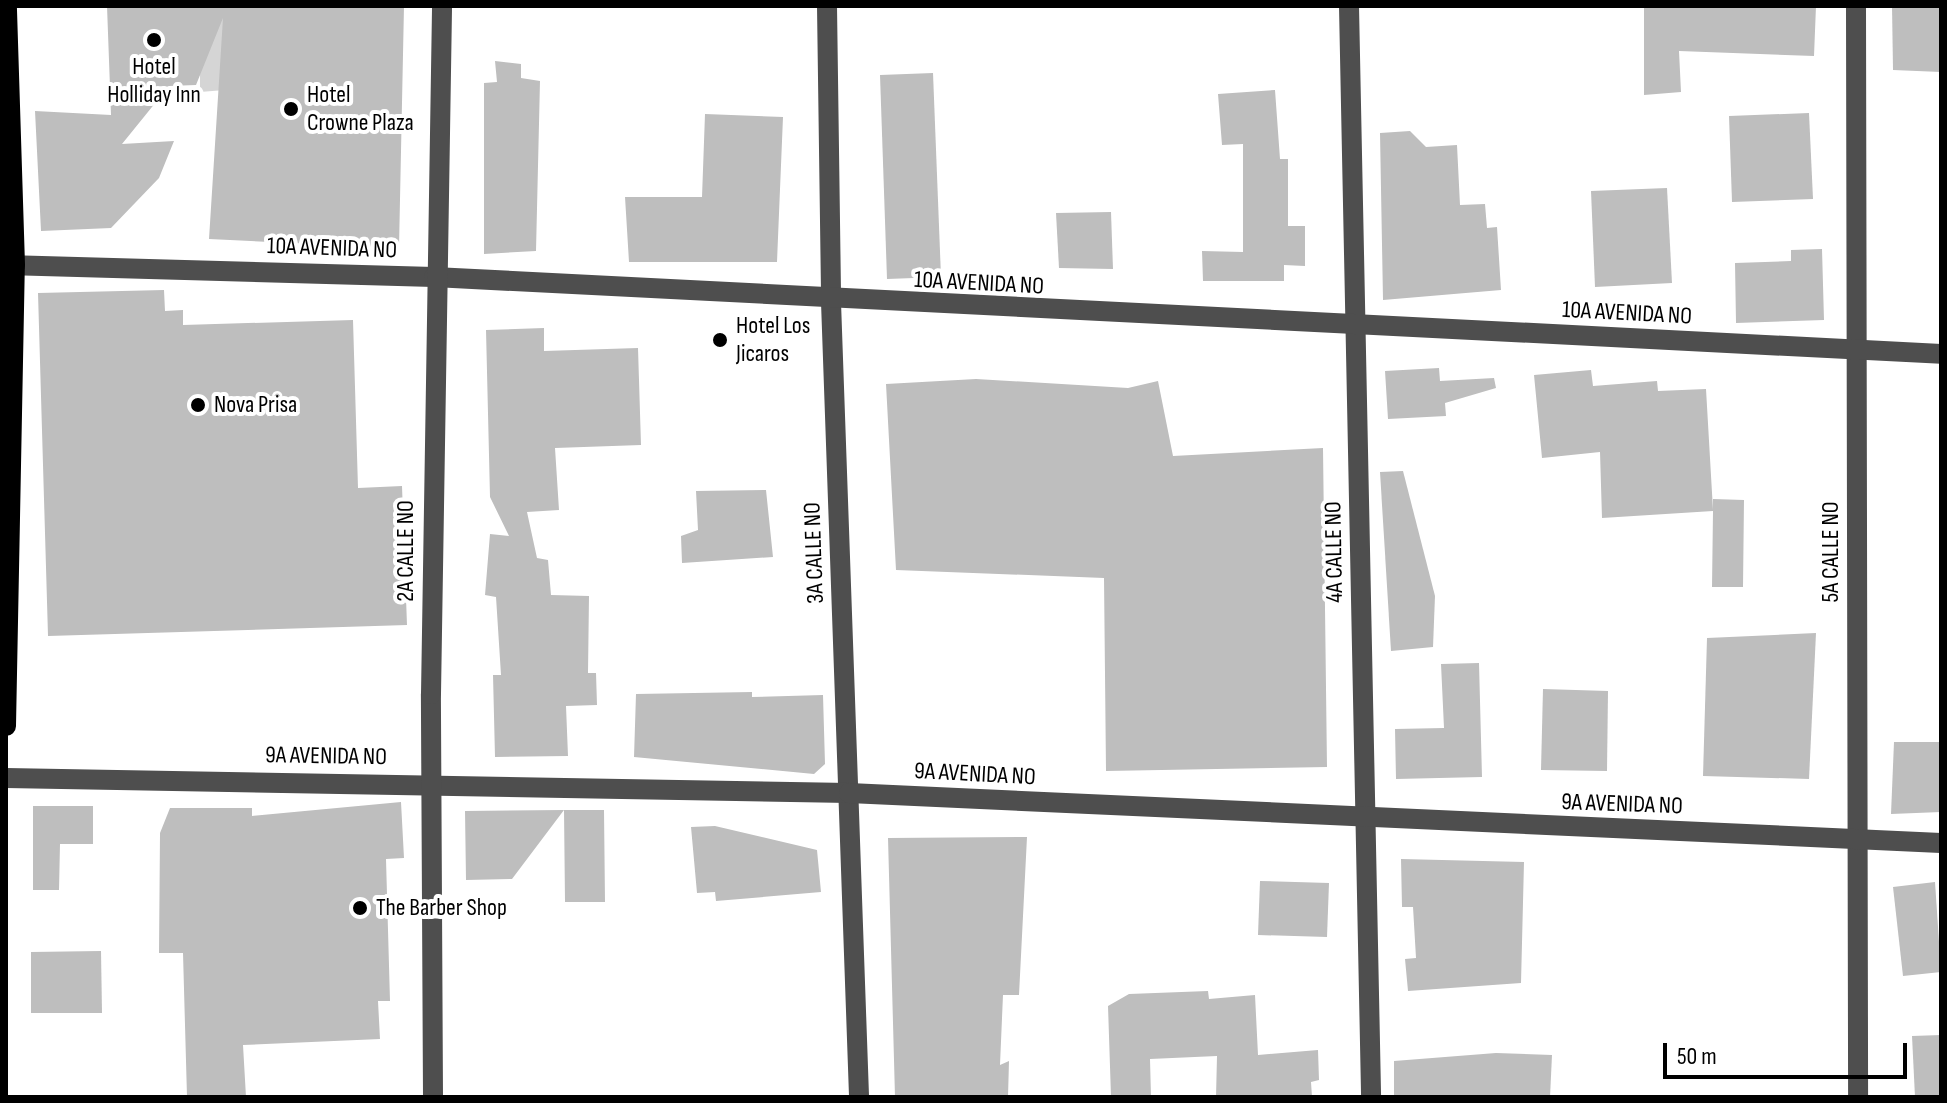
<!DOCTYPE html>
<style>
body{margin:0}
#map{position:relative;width:1947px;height:1103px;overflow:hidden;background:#fff;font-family:"Sofia Sans Condensed",sans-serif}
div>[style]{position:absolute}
.green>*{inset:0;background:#d5d5d5}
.building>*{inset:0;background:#bebebe}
.minor>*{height:20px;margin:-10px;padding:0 10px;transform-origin:10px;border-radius:10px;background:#4e4e4e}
.major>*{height:20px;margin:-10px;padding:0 10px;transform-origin:10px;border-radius:10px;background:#000}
.dots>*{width:22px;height:22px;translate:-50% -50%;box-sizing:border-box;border:4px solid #fff;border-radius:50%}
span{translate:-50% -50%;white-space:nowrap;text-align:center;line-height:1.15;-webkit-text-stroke:8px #fff;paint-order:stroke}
.poi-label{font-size:24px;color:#000}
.left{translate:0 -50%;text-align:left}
.street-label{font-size:24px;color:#000}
.frame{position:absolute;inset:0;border:8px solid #000;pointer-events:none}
.scale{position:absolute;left:1663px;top:1043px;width:244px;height:36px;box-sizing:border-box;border:4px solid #000;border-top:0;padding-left:10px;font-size:24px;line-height:28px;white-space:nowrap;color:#000;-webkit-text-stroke:6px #fff;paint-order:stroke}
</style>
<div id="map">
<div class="green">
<i style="clip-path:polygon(200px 6px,243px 6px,237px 89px,200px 92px)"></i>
</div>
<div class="building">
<i style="clip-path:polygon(107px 6px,404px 6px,399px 248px,209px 239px,223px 18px,196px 85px,169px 86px,122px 144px,174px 141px,159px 178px,111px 228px,41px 231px,35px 111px,111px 115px)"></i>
<i style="clip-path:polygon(1644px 6px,1816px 6px,1814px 56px,1679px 51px,1681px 92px,1644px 95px)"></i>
<i style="clip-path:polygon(1892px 6px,1941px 6px,1941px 72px,1893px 70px)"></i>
<i style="clip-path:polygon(495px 61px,521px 64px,521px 78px,540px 81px,536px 251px,484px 254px,484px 83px,497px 82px)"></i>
<i style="clip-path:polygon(933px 73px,941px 277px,887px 279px,880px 75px)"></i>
<i style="clip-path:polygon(1275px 90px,1280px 159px,1288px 159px,1288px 226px,1305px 226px,1305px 266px,1284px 265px,1284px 281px,1203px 281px,1202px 251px,1243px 252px,1243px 144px,1222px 145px,1218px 94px)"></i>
<i style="clip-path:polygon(1809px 113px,1813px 199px,1732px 202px,1729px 116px)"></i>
<i style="clip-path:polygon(705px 114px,783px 117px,777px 262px,629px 262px,625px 197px,702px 197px)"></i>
<i style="clip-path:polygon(1410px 131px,1426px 147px,1457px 145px,1460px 205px,1485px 204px,1487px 228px,1497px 227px,1501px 290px,1383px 300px,1380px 133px)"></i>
<i style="clip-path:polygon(1667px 188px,1672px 283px,1595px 287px,1591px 191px)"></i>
<i style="clip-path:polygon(1111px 212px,1113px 269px,1059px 268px,1056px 213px)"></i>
<i style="clip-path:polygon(1822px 249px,1824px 320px,1736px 323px,1735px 263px,1791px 261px,1791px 250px)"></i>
<i style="clip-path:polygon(164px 290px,165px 311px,183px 310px,183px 325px,353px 320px,358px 488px,402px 486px,407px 625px,48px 636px,38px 293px)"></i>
<i style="clip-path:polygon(544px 328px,544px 351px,638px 348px,641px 445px,555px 448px,559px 510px,527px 512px,537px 558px,548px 560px,551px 595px,589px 596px,588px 673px,596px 673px,597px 705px,566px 706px,568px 756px,495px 757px,493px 675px,501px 675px,496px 597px,485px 595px,490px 534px,509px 536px,490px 497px,486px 330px)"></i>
<i style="clip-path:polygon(1439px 368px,1440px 381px,1494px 378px,1496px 388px,1445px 403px,1446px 416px,1388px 419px,1385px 371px)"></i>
<i style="clip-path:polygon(1591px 370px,1593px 386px,1657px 381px,1658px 391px,1706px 389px,1713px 510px,1713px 499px,1744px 500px,1743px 587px,1712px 587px,1713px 511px,1602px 518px,1600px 452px,1542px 458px,1534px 375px)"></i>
<i style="clip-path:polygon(976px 379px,1128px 388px,1158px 381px,1173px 456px,1323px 448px,1327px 767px,1106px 771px,1104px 578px,896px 570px,886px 384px)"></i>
<i style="clip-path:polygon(1403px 471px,1435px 596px,1433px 647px,1391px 651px,1380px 472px)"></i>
<i style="clip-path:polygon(766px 490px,773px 557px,682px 563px,681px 536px,698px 530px,696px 491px)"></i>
<i style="clip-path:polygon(1816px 633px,1809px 779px,1703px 776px,1707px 638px)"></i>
<i style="clip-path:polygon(1479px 663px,1482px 777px,1396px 779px,1395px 729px,1444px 728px,1441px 664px)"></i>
<i style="clip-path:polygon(1543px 689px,1608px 691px,1607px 771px,1541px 770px)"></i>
<i style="clip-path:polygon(752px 692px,752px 697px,823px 695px,825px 764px,814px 774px,634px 757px,636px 694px)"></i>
<i style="clip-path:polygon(1894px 742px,1941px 742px,1941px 812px,1891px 814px)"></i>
<i style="clip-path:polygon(401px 802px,404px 858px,386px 859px,390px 1001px,378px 1001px,380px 1039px,243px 1045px,246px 1097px,187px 1097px,183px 953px,159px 953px,160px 833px,170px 808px,252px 808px,252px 816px)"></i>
<i style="clip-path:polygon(33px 806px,93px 806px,93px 844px,60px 844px,59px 890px,33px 890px)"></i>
<i style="clip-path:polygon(564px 810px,604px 810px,605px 902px,565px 902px,564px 810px,512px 879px,466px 880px,465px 811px)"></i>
<i style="clip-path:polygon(715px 826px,817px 850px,821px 892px,716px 901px,715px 892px,697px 893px,691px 827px)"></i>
<i style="clip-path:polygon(1027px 837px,1019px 995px,1003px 995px,1000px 1065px,1009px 1061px,1008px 1097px,895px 1097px,888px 838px)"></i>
<i style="clip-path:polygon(1401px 859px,1524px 862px,1521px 983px,1408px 991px,1405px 959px,1416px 958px,1413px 907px,1402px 907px)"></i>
<i style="clip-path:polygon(1260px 881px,1329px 883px,1327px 937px,1258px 935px)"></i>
<i style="clip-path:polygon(1935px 882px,1941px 972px,1903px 976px,1893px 887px)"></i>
<i style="clip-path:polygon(101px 951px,102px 1013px,31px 1013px,31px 952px)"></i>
<i style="clip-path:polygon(1208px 991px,1209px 999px,1255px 995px,1258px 1055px,1318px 1050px,1319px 1080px,1311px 1082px,1312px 1097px,1216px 1097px,1217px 1056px,1150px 1059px,1151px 1097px,1111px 1097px,1108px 1006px,1129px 994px)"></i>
<i style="clip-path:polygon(1941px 1035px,1941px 1097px,1915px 1097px,1912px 1036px)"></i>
<i style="clip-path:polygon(1496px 1053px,1552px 1055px,1550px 1097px,1394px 1097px,1394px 1061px)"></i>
</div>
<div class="minor">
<i style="left:827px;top:6px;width:296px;rotate:89.2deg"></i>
<i style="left:831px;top:302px;width:795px;rotate:87.98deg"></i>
<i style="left:1349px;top:6px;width:1091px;rotate:88.84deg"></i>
<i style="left:1856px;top:6px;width:1091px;rotate:89.89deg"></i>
<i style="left:6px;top:265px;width:428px;rotate:1.6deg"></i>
<i style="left:434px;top:277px;width:1509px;rotate:2.92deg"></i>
<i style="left:6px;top:778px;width:843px;rotate:1.02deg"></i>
<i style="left:849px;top:793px;width:1093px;rotate:2.62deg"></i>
<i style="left:433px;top:1097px;width:403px;rotate:-90.3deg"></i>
<i style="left:431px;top:694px;width:688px;rotate:-89.08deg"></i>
</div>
<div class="major">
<i style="left:6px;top:726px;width:461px;rotate:-88.9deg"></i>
<i style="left:15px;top:265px;width:259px;rotate:-91.8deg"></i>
</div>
<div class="dots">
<i style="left:154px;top:40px;background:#000"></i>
<i style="left:291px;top:109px;background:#000"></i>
<i style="left:720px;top:340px;background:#000"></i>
<i style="left:198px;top:405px;background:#000"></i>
<i style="left:360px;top:908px;background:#000"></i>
</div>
<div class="poi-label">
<span style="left:154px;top:81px">Hotel<br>Holliday Inn</span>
<span class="left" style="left:307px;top:109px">Hotel<br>Crowne Plaza</span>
<span class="left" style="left:736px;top:340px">Hotel Los<br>Jicaros</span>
<span class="left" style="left:214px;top:405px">Nova Prisa</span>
<span class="left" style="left:376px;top:908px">The Barber Shop</span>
</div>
<div class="street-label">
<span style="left:332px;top:248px;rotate:2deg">10A AVENIDA NO</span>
<span style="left:979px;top:283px;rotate:3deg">10A AVENIDA NO</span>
<span style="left:1627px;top:313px;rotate:3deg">10A AVENIDA NO</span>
<span style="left:406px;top:551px;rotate:-90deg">2A CALLE NO</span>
<span style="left:1334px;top:552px;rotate:-91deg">4A CALLE NO</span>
<span style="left:1831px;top:552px;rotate:-90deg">5A CALLE NO</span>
<span style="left:814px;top:553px;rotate:-92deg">3A CALLE NO</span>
<span style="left:326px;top:756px;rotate:1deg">9A AVENIDA NO</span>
<span style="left:975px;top:774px;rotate:3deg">9A AVENIDA NO</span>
<span style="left:1622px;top:804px;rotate:2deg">9A AVENIDA NO</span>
</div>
<div class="frame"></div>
<div class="scale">50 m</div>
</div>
